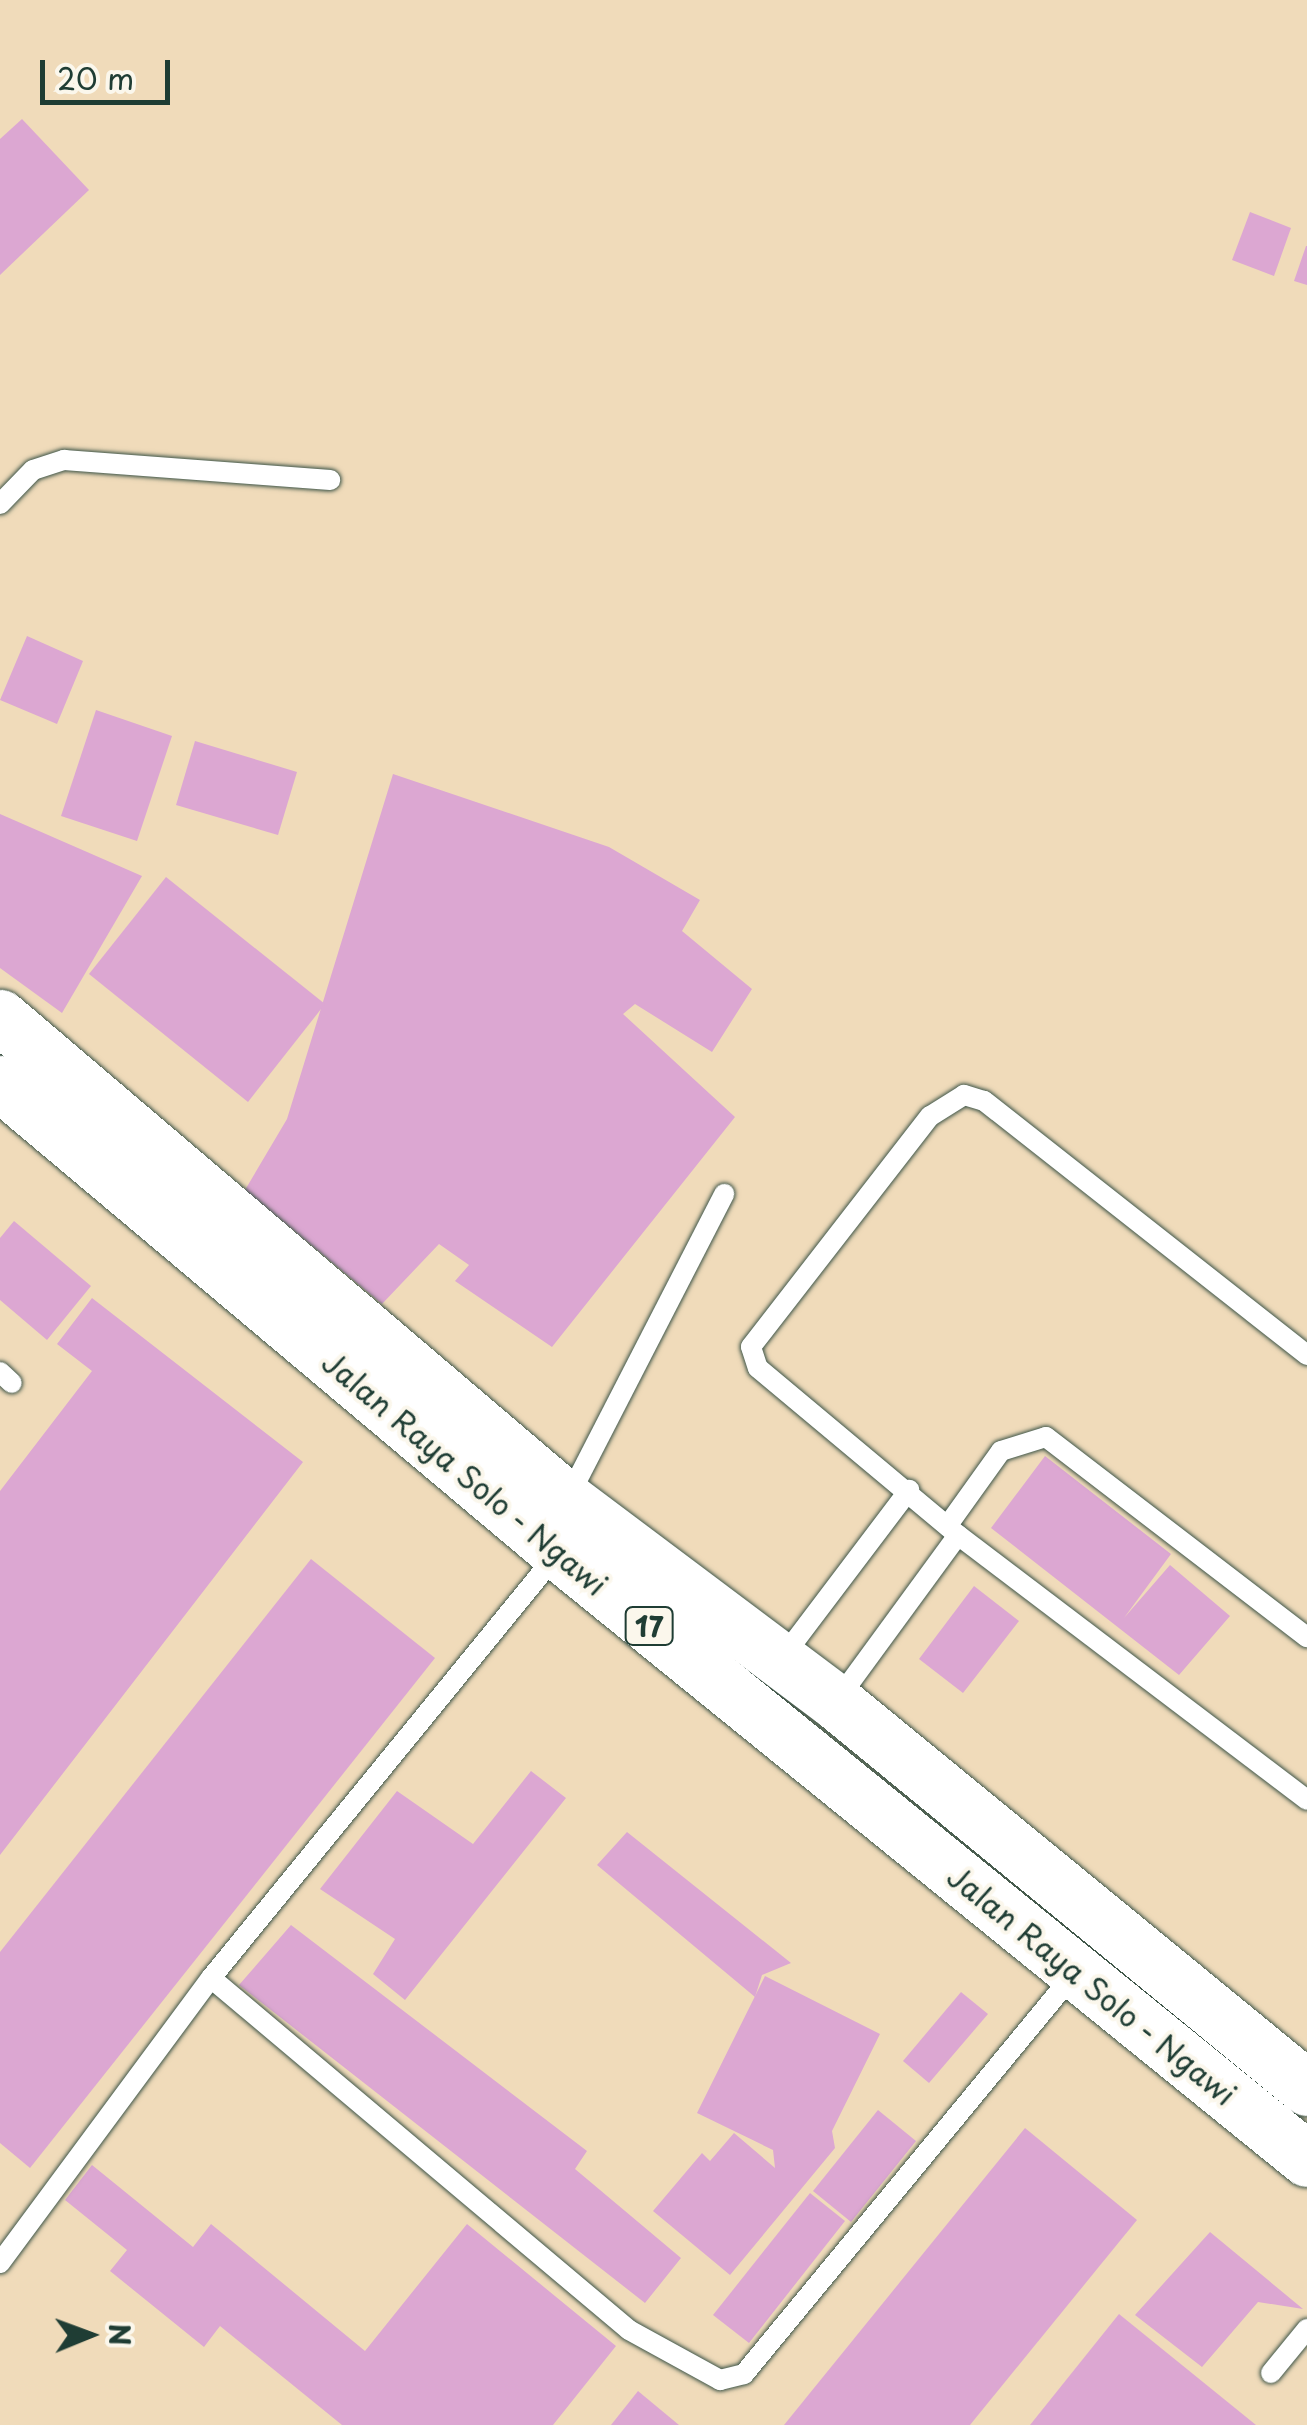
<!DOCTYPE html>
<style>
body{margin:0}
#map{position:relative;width:1307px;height:2425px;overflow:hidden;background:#f0dbba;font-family:"Playpen Sans",sans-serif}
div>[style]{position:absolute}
.building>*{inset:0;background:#dca7d2}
.roads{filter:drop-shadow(0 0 2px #3e5548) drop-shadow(0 0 2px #3e5548)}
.lane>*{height:20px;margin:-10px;padding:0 10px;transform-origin:10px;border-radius:10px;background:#fff}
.highway>*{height:55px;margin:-27.5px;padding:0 27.5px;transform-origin:27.5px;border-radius:27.5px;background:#fff}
span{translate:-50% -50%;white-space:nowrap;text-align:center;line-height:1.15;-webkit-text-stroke:8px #fbf7ec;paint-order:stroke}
.shield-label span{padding:2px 8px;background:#fbf7ec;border:2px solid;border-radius:8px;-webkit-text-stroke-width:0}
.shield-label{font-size:28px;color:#1f3d34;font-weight:700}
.street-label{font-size:30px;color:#1f3d34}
.north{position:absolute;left:40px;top:2285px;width:100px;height:100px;-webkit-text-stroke:8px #fbf7ec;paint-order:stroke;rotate:89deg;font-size:28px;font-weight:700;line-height:40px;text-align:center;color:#1f3d34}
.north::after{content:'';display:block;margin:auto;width:35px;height:45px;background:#1f3d34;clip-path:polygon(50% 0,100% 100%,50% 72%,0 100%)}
.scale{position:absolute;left:40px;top:60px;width:130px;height:45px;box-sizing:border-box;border:5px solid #1f3d34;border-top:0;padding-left:12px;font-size:30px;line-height:35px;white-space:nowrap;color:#1f3d34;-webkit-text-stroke:8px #fbf7ec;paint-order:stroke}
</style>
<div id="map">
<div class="building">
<i style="clip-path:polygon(22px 119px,89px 190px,0 275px,0 139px)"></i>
<i style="clip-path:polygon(1250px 212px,1291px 228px,1274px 276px,1232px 260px)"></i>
<i style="clip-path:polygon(1306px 246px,1307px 246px,1307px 285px,1294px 281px)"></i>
<i style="clip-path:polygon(27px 636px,83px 661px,57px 724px,0 700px)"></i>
<i style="clip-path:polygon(96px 710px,172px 736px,137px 841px,61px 816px)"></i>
<i style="clip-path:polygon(195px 741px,297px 772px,278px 835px,176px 805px)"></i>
<i style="clip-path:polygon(393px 774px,609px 847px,700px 900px,682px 931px,752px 989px,712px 1052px,635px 1004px,623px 1014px,735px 1117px,552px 1347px,455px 1281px,469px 1265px,439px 1244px,382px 1304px,245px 1190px,287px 1119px)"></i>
<i style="clip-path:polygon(0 814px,142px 876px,62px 1013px,0 968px)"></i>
<i style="clip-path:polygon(166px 877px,325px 1004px,248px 1102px,89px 974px)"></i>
<i style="clip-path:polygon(14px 1221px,91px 1286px,47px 1340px,0 1300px,0 1238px)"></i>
<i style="clip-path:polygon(92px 1298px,303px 1462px,0 1855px,0 1491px,92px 1371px,57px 1344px)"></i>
<i style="clip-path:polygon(1045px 1456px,1171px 1554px,1124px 1618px,1170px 1565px,1230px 1616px,1179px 1675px,991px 1528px)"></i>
<i style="clip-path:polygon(311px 1559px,435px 1658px,30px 2168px,0 2143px,0 1952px)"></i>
<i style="clip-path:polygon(974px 1586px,1019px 1621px,963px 1693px,919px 1659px)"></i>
<i style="clip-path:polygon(531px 1771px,566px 1798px,405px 2000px,373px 1974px,395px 1939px,320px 1889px,397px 1791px,473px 1844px)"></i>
<i style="clip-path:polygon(627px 1832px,791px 1963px,762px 1975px,755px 1997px,597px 1865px)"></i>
<i style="clip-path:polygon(291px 1925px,587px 2151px,575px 2169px,681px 2258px,645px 2303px,239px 1985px)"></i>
<i style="clip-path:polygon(765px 1976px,880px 2034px,832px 2131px,835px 2148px,730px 2275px,653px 2211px,702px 2153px,710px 2161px,734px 2133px,775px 2168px,773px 2150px,697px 2113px)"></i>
<i style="clip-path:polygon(961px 1992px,988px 2014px,929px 2083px,903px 2061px)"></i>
<i style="clip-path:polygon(878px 2110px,916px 2141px,851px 2222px,813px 2191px)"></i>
<i style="clip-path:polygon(1025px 2128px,1137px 2220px,970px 2425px,784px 2425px)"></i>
<i style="clip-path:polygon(92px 2165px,193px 2247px,211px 2224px,365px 2351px,467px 2224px,616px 2346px,553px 2425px,342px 2425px,220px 2326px,204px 2347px,110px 2271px,127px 2250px,65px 2200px)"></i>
<i style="clip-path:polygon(810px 2193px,845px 2221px,749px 2343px,713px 2315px)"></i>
<i style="clip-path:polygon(1210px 2232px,1303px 2309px,1258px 2302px,1202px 2367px,1135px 2315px)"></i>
<i style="clip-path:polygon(1119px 2314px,1256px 2425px,1030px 2425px)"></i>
<i style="clip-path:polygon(638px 2391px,679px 2425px,611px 2425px)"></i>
</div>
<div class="roads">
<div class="lane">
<i style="left:0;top:504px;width:47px;rotate:-45.9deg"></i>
<i style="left:33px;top:470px;width:33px;rotate:-18deg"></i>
<i style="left:64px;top:460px;width:267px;rotate:4.3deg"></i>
<i style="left:1307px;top:1355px;width:411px;rotate:-141.8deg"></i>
<i style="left:984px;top:1101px;width:21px;rotate:-163deg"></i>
<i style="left:964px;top:1095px;width:40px;rotate:148deg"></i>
<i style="left:930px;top:1116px;width:292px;rotate:127.8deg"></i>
<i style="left:751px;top:1347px;width:22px;rotate:72deg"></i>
<i style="left:758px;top:1368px;width:261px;rotate:39.9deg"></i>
<i style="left:958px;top:1535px;width:438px;rotate:37.2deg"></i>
<i style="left:0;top:1372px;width:16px;rotate:43deg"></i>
<i style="left:568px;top:1498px;width:342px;rotate:-62.8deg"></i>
<i style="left:948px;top:1525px;width:91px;rotate:-54.4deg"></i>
<i style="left:1001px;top:1451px;width:47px;rotate:-17.3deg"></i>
<i style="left:1046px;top:1437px;width:329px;rotate:37.5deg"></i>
<i style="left:782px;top:1658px;width:211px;rotate:-52.9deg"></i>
<i style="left:838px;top:1699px;width:203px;rotate:-53.8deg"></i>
<i style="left:211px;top:1978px;width:546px;rotate:40.1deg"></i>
<i style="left:629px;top:2330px;width:104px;rotate:28.8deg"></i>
<i style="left:720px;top:2380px;width:25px;rotate:-14deg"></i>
<i style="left:744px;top:2374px;width:517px;rotate:-50.49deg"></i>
<i style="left:0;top:2263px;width:355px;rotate:-53.5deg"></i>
<i style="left:211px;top:1978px;width:547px;rotate:-50.78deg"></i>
<i style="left:1271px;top:2373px;width:57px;rotate:-50.7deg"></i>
</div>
<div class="highway">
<i style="left:0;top:1017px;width:745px;rotate:40.43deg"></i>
<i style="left:567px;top:1500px;width:336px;rotate:36.9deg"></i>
<i style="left:836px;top:1702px;width:609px;rotate:39.34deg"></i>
<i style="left:0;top:1083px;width:729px;rotate:40.05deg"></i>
<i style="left:558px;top:1552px;width:964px;rotate:39.02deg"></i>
</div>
</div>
<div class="shield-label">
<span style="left:649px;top:1626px">17</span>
</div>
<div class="street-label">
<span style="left:465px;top:1473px;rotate:40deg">Jalan Raya Solo - Ngawi</span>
<span style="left:1092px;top:1985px;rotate:39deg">Jalan Raya Solo - Ngawi</span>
</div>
<div class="north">N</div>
<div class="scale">20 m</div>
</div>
